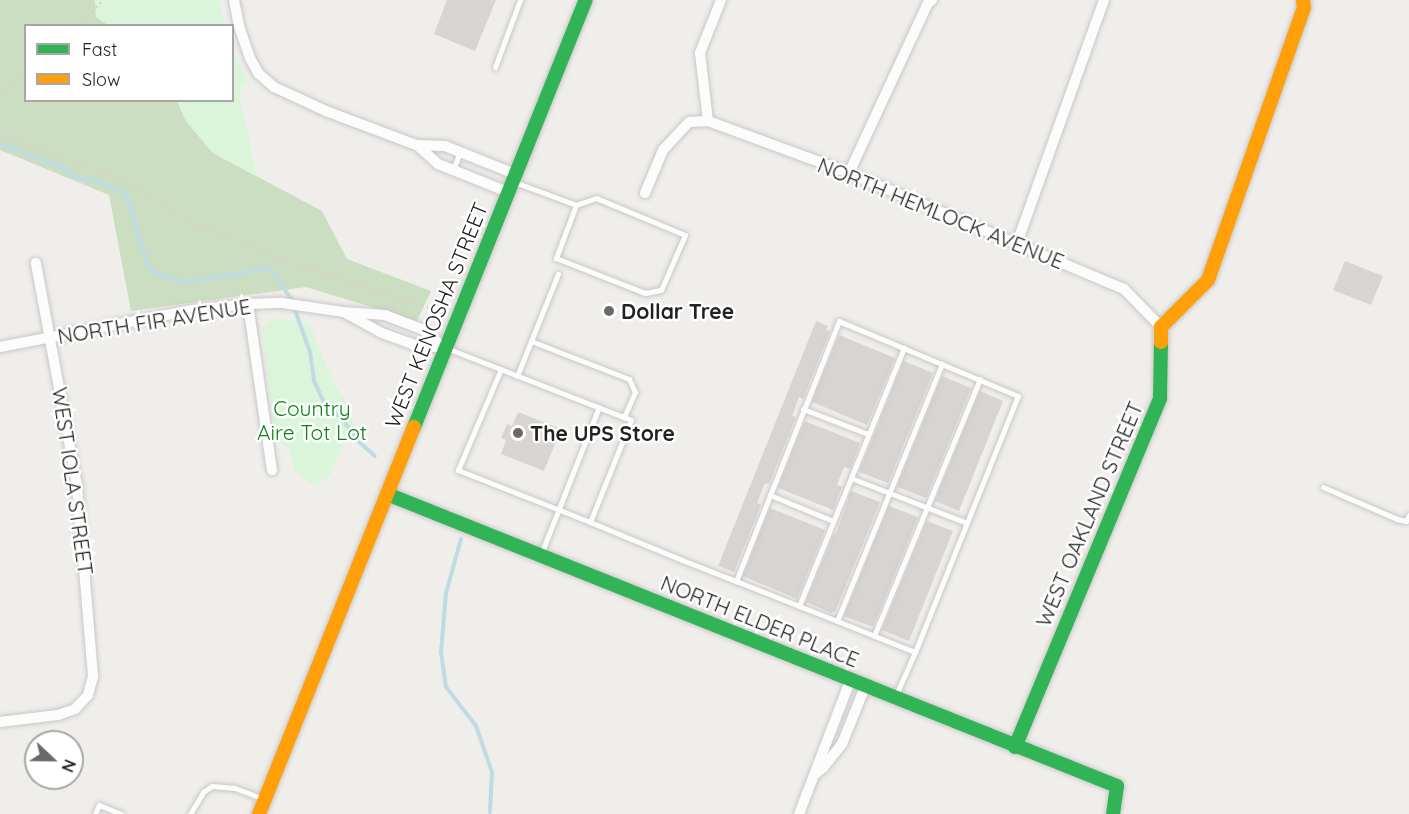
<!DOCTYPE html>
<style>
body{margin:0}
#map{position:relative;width:1409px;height:814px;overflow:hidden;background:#f0eeeb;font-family:Quicksand,sans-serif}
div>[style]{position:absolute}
.forest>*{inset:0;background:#cbdec1}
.park>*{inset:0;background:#daf5da}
.stream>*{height:4px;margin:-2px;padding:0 2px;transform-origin:2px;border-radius:2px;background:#bfdbe3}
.building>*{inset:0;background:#d7d4d2}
.path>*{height:2px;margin-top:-1px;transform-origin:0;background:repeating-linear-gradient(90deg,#dccecd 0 3px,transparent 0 6px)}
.roads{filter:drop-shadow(0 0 2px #c9c8c7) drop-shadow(0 0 2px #c9c8c7)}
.lane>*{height:5px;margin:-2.5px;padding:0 2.5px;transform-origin:2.5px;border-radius:2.5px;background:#fdfcfc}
.street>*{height:10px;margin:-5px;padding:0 5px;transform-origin:5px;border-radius:5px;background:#fdfcfc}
.fast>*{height:14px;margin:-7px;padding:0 7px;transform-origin:7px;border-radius:7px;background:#30b455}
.slow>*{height:14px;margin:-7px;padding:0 7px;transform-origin:7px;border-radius:7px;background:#ff9f0a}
.dots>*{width:16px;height:16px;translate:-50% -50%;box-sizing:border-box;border:3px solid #fff;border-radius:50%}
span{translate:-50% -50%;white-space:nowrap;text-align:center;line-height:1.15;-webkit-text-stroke:5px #fff;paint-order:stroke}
.street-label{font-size:21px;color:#222}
.poi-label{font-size:21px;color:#222;font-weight:700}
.left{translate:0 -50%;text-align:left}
.park-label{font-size:21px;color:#0c8416}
.legend{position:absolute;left:24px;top:24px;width:210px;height:78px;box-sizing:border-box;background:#fff;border:2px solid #a7a7a7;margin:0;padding:8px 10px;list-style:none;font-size:18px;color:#222}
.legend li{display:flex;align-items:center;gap:12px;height:30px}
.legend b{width:30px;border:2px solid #a7a7a7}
.north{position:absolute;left:24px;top:730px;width:60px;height:60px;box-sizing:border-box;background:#fff;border:2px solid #a7a7a7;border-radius:50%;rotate:112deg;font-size:16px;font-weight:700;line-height:24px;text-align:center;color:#222}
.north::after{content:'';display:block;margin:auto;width:21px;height:27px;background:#6a6968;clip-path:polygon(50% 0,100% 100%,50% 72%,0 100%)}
</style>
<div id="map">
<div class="forest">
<i style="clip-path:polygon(0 0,95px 0,96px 16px,108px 25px,26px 26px,26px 100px,177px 101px,186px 121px,213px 153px,322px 211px,347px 259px,431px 291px,417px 321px,306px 287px,131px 311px,109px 195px,0 150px)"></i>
</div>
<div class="park">
<i style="clip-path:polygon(95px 0,219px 0,225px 25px,108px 25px,96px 17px)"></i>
<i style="clip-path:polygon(233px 50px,247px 80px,239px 94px,257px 176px,213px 153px,186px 121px,177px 101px,232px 100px)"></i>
<i style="clip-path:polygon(272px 319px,309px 322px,332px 380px,349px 407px,353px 421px,329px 477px,314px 486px,295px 471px,289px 451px,279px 440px,274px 425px,262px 328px)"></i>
</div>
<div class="stream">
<i style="left:0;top:144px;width:63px;rotate:20.4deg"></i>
<i style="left:59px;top:166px;width:20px;rotate:33deg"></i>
<i style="left:76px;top:177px;width:17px;rotate:10deg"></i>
<i style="left:93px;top:180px;width:35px;rotate:22deg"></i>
<i style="left:126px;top:193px;width:74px;rotate:73.5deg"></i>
<i style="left:147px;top:264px;width:14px;rotate:45deg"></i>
<i style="left:157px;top:274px;width:29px;rotate:16deg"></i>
<i style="left:185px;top:282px;width:82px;rotate:-9.1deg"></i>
<i style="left:266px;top:269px;width:8px;rotate:30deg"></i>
<i style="left:273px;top:273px;width:32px;rotate:55deg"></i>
<i style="left:291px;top:299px;width:56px;rotate:70.3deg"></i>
<i style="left:310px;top:352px;width:29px;rotate:82deg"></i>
<i style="left:314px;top:381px;width:21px;rotate:65deg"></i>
<i style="left:323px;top:400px;width:28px;rotate:45deg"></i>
<i style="left:343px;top:420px;width:24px;rotate:55deg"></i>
<i style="left:357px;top:440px;width:24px;rotate:42deg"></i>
<i style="left:461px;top:539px;width:56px;rotate:105.5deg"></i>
<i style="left:446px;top:593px;width:59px;rotate:94.8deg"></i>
<i style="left:441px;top:652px;width:35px;rotate:82deg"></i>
<i style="left:446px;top:687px;width:49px;rotate:52.4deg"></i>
<i style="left:476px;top:726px;width:49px;rotate:70.8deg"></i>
<i style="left:492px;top:772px;width:40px;rotate:92.9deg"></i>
</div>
<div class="building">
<i style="clip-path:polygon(447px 0,496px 0,475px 51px,434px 34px)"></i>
<i style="clip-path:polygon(1345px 261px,1383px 276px,1371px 305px,1333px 290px)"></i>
<i style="clip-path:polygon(816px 321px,828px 326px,826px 330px,830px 331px,803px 399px,799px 397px,792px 416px,796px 417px,769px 484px,765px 483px,757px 503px,761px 505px,734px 572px,718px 566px)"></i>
<i style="clip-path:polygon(839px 335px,895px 358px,867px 425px,812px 402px)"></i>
<i style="clip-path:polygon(904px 361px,933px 373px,888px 483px,859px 472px)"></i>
<i style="clip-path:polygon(942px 376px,971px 388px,926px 498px,897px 487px)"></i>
<i style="clip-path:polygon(980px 391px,1003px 401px,959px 511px,935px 501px)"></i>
<i style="clip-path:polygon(518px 412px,561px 429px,544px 471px,501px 454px,506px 440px,501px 438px,507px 424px,512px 426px)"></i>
<i style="clip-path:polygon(805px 421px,860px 443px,850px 469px,844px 467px,837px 485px,842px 487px,833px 510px,778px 488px)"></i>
<i style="clip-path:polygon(851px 491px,880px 502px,835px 612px,831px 613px,806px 602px,834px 534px,836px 534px)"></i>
<i style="clip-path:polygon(889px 506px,918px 517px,873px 627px,844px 616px)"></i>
<i style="clip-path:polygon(770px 508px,825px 530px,797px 599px,743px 576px)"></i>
<i style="clip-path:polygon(927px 521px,953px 531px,909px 641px,882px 630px)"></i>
</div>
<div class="path">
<i style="left:79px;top:26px;width:35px;rotate:-47deg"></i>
<i style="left:0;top:97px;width:35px;rotate:-43deg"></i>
<i style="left:0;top:135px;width:126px;rotate:20deg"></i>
<i style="left:118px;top:178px;width:21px;rotate:25deg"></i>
<i style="left:137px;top:187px;width:32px;rotate:36deg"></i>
<i style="left:163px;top:206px;width:38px;rotate:29deg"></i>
<i style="left:196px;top:224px;width:113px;rotate:22.3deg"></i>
<i style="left:301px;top:267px;width:134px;rotate:17.8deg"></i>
</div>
<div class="roads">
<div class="lane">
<i style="left:495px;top:67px;width:72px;rotate:-69.5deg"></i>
<i style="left:453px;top:170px;width:19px;rotate:-69deg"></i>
<i style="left:517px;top:183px;width:63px;rotate:20.4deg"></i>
<i style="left:576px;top:205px;width:57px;rotate:110.7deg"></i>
<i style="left:556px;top:258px;width:96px;rotate:21.5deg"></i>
<i style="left:645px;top:293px;width:16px;rotate:-11deg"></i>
<i style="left:661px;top:290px;width:60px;rotate:-66.4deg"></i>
<i style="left:685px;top:235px;width:96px;rotate:-157.4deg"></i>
<i style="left:596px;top:198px;width:21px;rotate:161deg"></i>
<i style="left:531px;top:341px;width:105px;rotate:21.2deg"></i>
<i style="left:629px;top:379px;width:14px;rotate:65deg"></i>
<i style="left:635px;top:392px;width:27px;rotate:114deg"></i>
<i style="left:449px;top:349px;width:195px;rotate:21.3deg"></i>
<i style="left:631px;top:420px;width:110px;rotate:111.9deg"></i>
<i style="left:590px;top:522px;width:100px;rotate:22.4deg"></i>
<i style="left:682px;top:560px;width:58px;rotate:21.3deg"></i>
<i style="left:736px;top:581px;width:68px;rotate:21.6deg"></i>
<i style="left:799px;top:606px;width:41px;rotate:21.5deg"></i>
<i style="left:837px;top:621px;width:84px;rotate:21.7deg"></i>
<i style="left:915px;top:652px;width:276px;rotate:-68.1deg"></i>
<i style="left:1018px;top:396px;width:194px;rotate:-157.3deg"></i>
<i style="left:839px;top:321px;width:280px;rotate:111.6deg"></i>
<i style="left:501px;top:369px;width:110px;rotate:113.1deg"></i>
<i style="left:458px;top:470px;width:142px;rotate:21.5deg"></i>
<i style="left:517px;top:376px;width:110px;rotate:-68.1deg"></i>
<i style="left:803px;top:409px;width:70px;rotate:21deg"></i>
<i style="left:851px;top:478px;width:124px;rotate:21.2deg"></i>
<i style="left:1323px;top:487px;width:81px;rotate:23.4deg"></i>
<i style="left:1397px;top:519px;width:9px;rotate:13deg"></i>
<i style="left:1406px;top:521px;width:7px;rotate:-63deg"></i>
<i style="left:770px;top:495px;width:68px;rotate:22.4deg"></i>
<i style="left:541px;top:554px;width:158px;rotate:-68.5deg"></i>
<i style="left:799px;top:606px;width:279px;rotate:-67.9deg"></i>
<i style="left:837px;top:621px;width:278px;rotate:-67.8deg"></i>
<i style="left:874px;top:636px;width:278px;rotate:-67.6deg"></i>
<i style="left:895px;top:697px;width:49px;rotate:-66deg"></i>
<i style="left:95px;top:814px;width:10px;rotate:-66deg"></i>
<i style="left:99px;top:805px;width:24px;rotate:22deg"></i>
<i style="left:190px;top:814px;width:26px;rotate:-59deg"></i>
<i style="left:203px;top:792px;width:11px;rotate:-34deg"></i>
<i style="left:212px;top:786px;width:23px;rotate:5deg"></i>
<i style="left:235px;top:788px;width:30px;rotate:21deg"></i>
</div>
<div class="street">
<i style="left:234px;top:0;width:26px;rotate:79deg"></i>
<i style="left:239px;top:26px;width:34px;rotate:71deg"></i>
<i style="left:250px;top:58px;width:18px;rotate:61deg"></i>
<i style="left:259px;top:74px;width:20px;rotate:41deg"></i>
<i style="left:274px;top:87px;width:57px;rotate:24.8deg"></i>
<i style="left:326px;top:111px;width:96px;rotate:20.7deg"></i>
<i style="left:416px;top:145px;width:29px;rotate:2deg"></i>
<i style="left:445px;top:146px;width:75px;rotate:21.8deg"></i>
<i style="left:708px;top:121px;width:150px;rotate:20.2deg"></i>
<i style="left:849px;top:173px;width:298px;rotate:22.9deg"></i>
<i style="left:1124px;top:289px;width:53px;rotate:45.8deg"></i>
<i style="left:417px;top:145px;width:28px;rotate:42deg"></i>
<i style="left:438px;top:164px;width:75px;rotate:21.8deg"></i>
<i style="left:849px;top:173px;width:187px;rotate:-65.1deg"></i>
<i style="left:928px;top:3px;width:5px;rotate:-37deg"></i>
<i style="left:645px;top:193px;width:47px;rotate:-67.3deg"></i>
<i style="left:663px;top:150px;width:38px;rotate:-47deg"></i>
<i style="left:689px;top:122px;width:19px;rotate:-3deg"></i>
<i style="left:708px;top:121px;width:68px;rotate:-96.7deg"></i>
<i style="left:700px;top:53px;width:57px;rotate:-68.4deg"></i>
<i style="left:1017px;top:243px;width:258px;rotate:-70.3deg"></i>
<i style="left:248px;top:304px;width:168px;rotate:81.8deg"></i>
<i style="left:344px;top:312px;width:41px;rotate:4.2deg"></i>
<i style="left:385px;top:315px;width:40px;rotate:21deg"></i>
<i style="left:422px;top:329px;width:30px;rotate:40deg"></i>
<i style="left:445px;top:348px;width:30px;rotate:-174deg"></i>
<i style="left:415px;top:345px;width:37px;rotate:-160deg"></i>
<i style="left:380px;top:332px;width:41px;rotate:-150.9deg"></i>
<i style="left:0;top:347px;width:197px;rotate:-10.9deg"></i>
<i style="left:193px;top:310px;width:55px;rotate:-6.2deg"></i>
<i style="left:248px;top:304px;width:34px;rotate:-2deg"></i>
<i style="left:282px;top:303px;width:63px;rotate:8.3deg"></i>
<i style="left:0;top:722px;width:58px;rotate:-6.9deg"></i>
<i style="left:58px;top:715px;width:18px;rotate:-19deg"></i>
<i style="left:75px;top:709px;width:19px;rotate:-47deg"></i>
<i style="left:88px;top:695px;width:20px;rotate:-75deg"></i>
<i style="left:93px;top:676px;width:192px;rotate:-94.8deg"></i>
<i style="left:77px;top:485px;width:226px;rotate:-100.5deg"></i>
<i style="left:815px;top:774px;width:10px;rotate:-37deg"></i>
<i style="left:823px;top:768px;width:31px;rotate:-52deg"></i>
<i style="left:842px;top:744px;width:61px;rotate:-68deg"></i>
<i style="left:799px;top:814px;width:142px;rotate:-69deg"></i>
</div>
<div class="fast">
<i style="left:414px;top:427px;width:460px;rotate:-68.1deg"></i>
<i style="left:387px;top:494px;width:786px;rotate:21.8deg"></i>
<i style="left:1117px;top:786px;width:28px;rotate:98deg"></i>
<i style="left:1015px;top:747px;width:378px;rotate:-67.4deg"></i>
<i style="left:1160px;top:398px;width:56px;rotate:-89deg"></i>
</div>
<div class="slow">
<i style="left:1161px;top:342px;width:15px;rotate:-90deg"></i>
<i style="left:1161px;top:327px;width:66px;rotate:-45deg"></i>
<i style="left:1208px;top:280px;width:289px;rotate:-70.6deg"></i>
<i style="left:1304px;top:7px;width:7px;rotate:-98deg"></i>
<i style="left:259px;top:814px;width:417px;rotate:-68.2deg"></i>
</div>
</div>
<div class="dots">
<i style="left:609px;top:311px;background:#6a6968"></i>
<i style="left:518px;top:433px;background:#6a6968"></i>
</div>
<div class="street-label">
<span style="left:941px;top:213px;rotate:22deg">NORTH HEMLOCK AVENUE</span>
<span style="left:436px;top:315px;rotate:-68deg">WEST KENOSHA STREET</span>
<span style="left:154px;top:321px;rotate:-9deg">NORTH FIR AVENUE</span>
<span style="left:73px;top:481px;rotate:82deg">WEST IOLA STREET</span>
<span style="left:1089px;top:514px;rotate:-67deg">WEST OAKLAND STREET</span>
<span style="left:760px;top:621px;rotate:22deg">NORTH ELDER PLACE</span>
</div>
<div class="poi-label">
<span class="left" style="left:621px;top:311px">Dollar Tree</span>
<span class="left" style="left:530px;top:433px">The UPS Store</span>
</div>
<div class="park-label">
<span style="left:312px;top:420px">Country<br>Aire Tot Lot</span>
</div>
<ul class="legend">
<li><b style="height:8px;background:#30b455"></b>Fast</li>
<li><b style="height:8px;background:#ff9f0a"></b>Slow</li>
</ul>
<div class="north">N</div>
</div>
